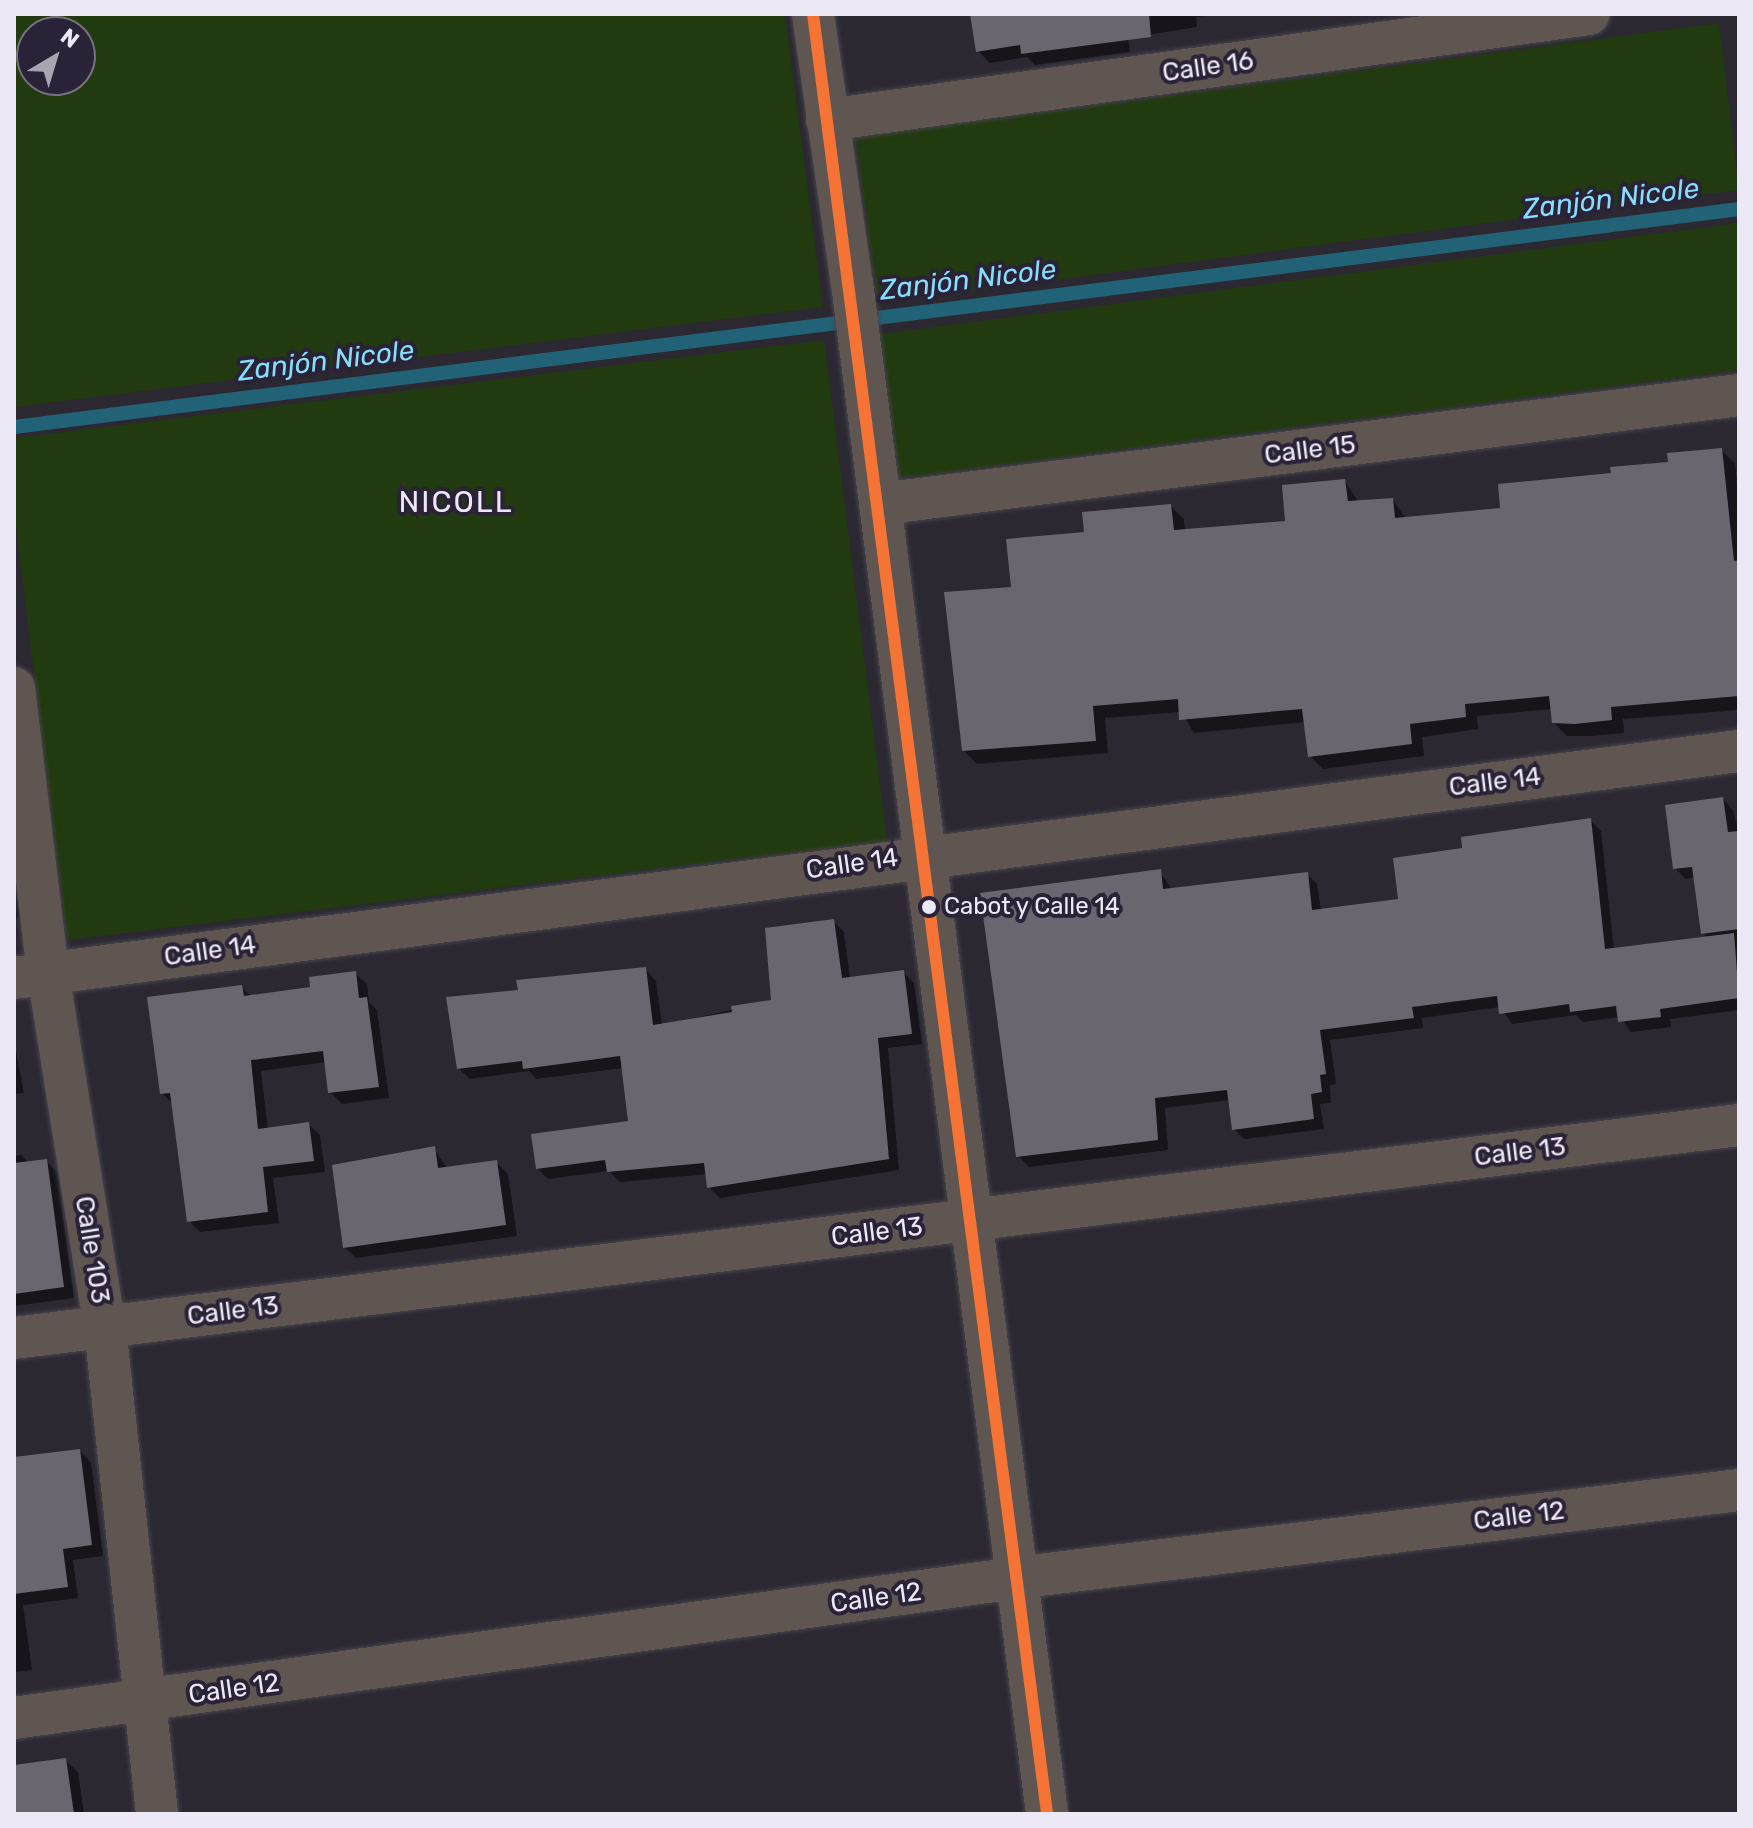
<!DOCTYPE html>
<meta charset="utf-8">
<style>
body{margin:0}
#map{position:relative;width:1753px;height:1828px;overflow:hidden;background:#2b2832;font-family:Rubik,sans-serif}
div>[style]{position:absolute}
.green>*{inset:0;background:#213a0f}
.shadow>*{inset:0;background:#0007}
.stream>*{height:14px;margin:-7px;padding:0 7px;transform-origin:7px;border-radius:7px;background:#226276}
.building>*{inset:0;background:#69666f}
.roads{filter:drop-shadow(0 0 2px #47444c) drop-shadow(0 0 2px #47444c)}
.street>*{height:42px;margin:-21px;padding:0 21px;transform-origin:21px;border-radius:21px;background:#5f5652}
.bus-1>*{height:12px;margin:-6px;padding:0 6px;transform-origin:6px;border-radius:6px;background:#f57335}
.dots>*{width:22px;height:22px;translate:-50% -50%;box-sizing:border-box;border:4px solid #2a2337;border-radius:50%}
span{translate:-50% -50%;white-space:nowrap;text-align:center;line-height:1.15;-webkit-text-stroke:8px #2a2337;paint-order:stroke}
.bus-label{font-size:24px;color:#ece8f5}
.left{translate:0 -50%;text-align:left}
.street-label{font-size:26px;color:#ece8f5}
.water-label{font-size:28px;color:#87defc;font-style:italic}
.quarter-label{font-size:30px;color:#ece8f5;letter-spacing:2px}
.frame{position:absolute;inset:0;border:16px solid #ece8f5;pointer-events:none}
.north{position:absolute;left:16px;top:16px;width:80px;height:80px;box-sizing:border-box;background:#2a2337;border:2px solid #787283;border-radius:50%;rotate:38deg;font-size:22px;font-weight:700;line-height:32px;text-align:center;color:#ece8f5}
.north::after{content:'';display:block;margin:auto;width:28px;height:36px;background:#a8a5b1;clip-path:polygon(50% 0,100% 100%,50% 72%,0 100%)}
</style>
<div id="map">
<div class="green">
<i style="clip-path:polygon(evenodd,14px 14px,785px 14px,823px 307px,14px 407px,14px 14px,32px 32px,80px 32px,80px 80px,32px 80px,32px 32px)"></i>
<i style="clip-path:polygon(1719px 23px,1739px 190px,878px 303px,855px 137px)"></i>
<i style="clip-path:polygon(1739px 223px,1739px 370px,899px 478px,880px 334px)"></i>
<i style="clip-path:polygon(824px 340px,887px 841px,67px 940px,14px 512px,14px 438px)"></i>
</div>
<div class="shadow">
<i style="clip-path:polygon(972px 14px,1220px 14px,1196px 17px,1197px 27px,1128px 38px,1130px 52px,1035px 65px,1027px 57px,990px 63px,978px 51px)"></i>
<i style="clip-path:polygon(1721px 450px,1735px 463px,1739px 506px,1739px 710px,1623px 719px,1624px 733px,1589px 736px,1567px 736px,1553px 722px,1552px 709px,1477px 716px,1478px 729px,1422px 737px,1424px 756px,1323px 769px,1310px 756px,1306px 722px,1194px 733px,1181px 712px,1105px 718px,1108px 753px,977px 764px,964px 751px,1013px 588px,1086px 534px,1171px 506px,1184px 519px,1185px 531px,1287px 523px,1345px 481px,1359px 503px,1393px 500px,1406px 519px,1502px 510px,1613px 475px)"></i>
<i style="clip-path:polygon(1723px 799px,1733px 810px,1739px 833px,1739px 1010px,1670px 1019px,1671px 1027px,1631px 1032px,1620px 1017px,1583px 1022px,1576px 1015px,1512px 1024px,1500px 1007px,1422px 1018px,1423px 1028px,1330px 1040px,1336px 1084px,1330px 1085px,1331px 1103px,1320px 1104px,1324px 1129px,1244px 1139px,1234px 1129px,1230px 1100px,1165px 1108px,1168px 1150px,1029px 1167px,1018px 1156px,1160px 872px,1172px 890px,1307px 874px,1317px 884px,1321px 911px,1400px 900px,1464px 850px,1590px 820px,1601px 831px,1614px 950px,1708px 938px,1703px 933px,1695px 877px,1686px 879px,1675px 868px)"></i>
<i style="clip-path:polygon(14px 863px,24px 917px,14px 918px)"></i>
<i style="clip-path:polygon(833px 921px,844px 932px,850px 979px,903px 972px,914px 983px,922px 1044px,888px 1048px,899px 1170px,720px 1198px,709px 1187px,707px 1174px,620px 1182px,609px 1171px,548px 1179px,537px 1168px,630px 1123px,623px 1068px,536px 1079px,529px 1071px,470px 1079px,458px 1068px,645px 969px,656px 981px,662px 1025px,773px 1001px)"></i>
<i style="clip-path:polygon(355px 973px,367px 984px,369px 1002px,377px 1010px,389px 1098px,342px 1104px,330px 1092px,326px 1062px,261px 1071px,268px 1130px,308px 1124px,320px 1135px,325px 1172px,273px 1178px,279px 1223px,200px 1232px,189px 1221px,174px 1105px,162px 1093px,242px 987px,251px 997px,312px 989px)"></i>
<i style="clip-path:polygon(14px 1041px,24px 1093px,14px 1094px)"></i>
<i style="clip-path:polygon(434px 1149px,447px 1168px,497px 1163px,508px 1174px,517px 1236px,356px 1258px,344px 1247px)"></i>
<i style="clip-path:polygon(21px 1155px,29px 1163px,46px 1161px,57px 1172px,74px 1298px,14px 1306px,14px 1156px)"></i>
<i style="clip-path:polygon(80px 1451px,91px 1463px,103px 1556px,73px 1560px,78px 1598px,23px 1605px,32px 1670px,14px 1672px,14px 1460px)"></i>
<i style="clip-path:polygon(65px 1760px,78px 1772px,84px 1814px,14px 1814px,14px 1767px)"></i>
</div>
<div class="stream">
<i style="left:14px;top:427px;width:1739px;rotate:-7.2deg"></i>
</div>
<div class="building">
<i style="clip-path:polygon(970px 14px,1149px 14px,1151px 37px,1021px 54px,1020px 45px,976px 52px)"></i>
<i style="clip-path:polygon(1722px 448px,1734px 561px,1739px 560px,1739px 696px,1611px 707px,1612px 720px,1575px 724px,1552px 723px,1549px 696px,1465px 704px,1466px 717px,1410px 724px,1412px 744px,1308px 757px,1302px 709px,1179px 720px,1178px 699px,1093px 706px,1096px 741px,962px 751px,944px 592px,1011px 587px,1006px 539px,1084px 532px,1082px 512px,1171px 504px,1174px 530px,1285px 521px,1282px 485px,1345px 479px,1348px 501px,1393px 498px,1395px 518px,1500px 508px,1498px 484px,1611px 473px,1610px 467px,1668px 462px,1667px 453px)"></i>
<i style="clip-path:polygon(1723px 797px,1728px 832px,1739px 831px,1739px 929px,1701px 934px,1692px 867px,1673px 869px,1665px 805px)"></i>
<i style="clip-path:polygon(1591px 818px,1605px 949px,1734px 933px,1739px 998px,1660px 1009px,1661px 1017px,1618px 1022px,1616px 1006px,1570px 1012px,1569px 1004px,1499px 1014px,1497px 996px,1412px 1007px,1414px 1018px,1320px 1030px,1326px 1074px,1320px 1075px,1322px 1092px,1311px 1094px,1314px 1119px,1232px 1130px,1227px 1090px,1155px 1098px,1158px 1140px,1016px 1157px,980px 893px,1161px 869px,1163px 889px,1308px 872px,1312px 910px,1398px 899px,1393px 858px,1462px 848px,1461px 837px)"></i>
<i style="clip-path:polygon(834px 919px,842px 978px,904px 970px,912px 1034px,878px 1038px,889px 1159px,707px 1188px,704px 1163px,607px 1172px,605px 1160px,536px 1169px,531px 1134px,628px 1121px,620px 1056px,523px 1069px,522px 1061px,457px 1069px,446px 997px,518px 990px,516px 980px,646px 967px,653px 1025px,732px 1012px,731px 1006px,771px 1000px,765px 928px)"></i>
<i style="clip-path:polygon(356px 971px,359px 998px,367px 997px,379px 1087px,328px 1093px,323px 1051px,251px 1060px,258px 1129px,309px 1122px,314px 1161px,263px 1167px,268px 1212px,187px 1222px,170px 1093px,160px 1094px,147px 997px,242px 985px,244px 996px,310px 987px,309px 977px)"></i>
<i style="clip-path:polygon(435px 1146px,438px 1168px,497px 1160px,506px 1225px,343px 1248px,332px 1165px)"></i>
<i style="clip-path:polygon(47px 1159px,64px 1287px,14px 1294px,14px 1163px)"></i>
<i style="clip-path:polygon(80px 1449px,92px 1545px,63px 1549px,68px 1587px,14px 1594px,14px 1457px)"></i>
<i style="clip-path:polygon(66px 1758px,74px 1814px,14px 1814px,14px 1765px)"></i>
</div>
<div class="roads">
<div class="street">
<i style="left:813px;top:14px;width:272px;rotate:81.8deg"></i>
<i style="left:852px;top:283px;width:1543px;rotate:82.74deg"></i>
<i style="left:827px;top:120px;width:769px;rotate:-7.92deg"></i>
<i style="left:880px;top:504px;width:866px;rotate:-7.23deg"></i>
<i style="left:14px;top:688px;width:287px;rotate:83.2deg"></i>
<i style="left:48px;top:973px;width:359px;rotate:80.9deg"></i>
<i style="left:105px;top:1327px;width:490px;rotate:83.9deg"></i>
<i style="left:14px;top:978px;width:1740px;rotate:-7.5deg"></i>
<i style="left:14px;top:1338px;width:1738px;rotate:-7.04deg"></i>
<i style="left:14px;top:1718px;width:1011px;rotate:-7.96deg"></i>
<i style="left:1015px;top:1578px;width:729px;rotate:-6.93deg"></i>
</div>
</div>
<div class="bus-1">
<i style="left:813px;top:14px;width:1815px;rotate:82.59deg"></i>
</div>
<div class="dots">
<i style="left:929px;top:907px;background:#ece8f5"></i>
</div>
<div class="bus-label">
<span class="left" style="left:944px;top:907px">Cabot y Calle 14</span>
</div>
<div class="street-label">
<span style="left:1208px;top:67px;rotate:-8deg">Calle 16</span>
<span style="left:1310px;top:450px;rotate:-7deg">Calle 15</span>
<span style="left:1495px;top:782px;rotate:-7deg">Calle 14</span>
<span style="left:852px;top:864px;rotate:-8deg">Calle 14</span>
<span style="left:210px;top:951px;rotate:-8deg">Calle 14</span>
<span style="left:1520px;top:1152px;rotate:-7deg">Calle 13</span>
<span style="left:877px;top:1232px;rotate:-7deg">Calle 13</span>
<span style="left:92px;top:1250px;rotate:81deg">Calle 103</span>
<span style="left:233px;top:1311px;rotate:-7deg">Calle 13</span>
<span style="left:1519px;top:1516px;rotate:-7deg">Calle 12</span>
<span style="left:876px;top:1598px;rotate:-8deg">Calle 12</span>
<span style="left:234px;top:1689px;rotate:-8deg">Calle 12</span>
</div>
<div class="water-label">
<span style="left:1611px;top:199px;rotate:-7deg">Zanjón Nicole</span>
<span style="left:968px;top:280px;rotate:-7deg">Zanjón Nicole</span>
<span style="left:326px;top:361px;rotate:-7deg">Zanjón Nicole</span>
</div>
<div class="quarter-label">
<span style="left:456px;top:502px">NICOLL</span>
</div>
<div class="frame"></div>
<div class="north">N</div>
</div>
